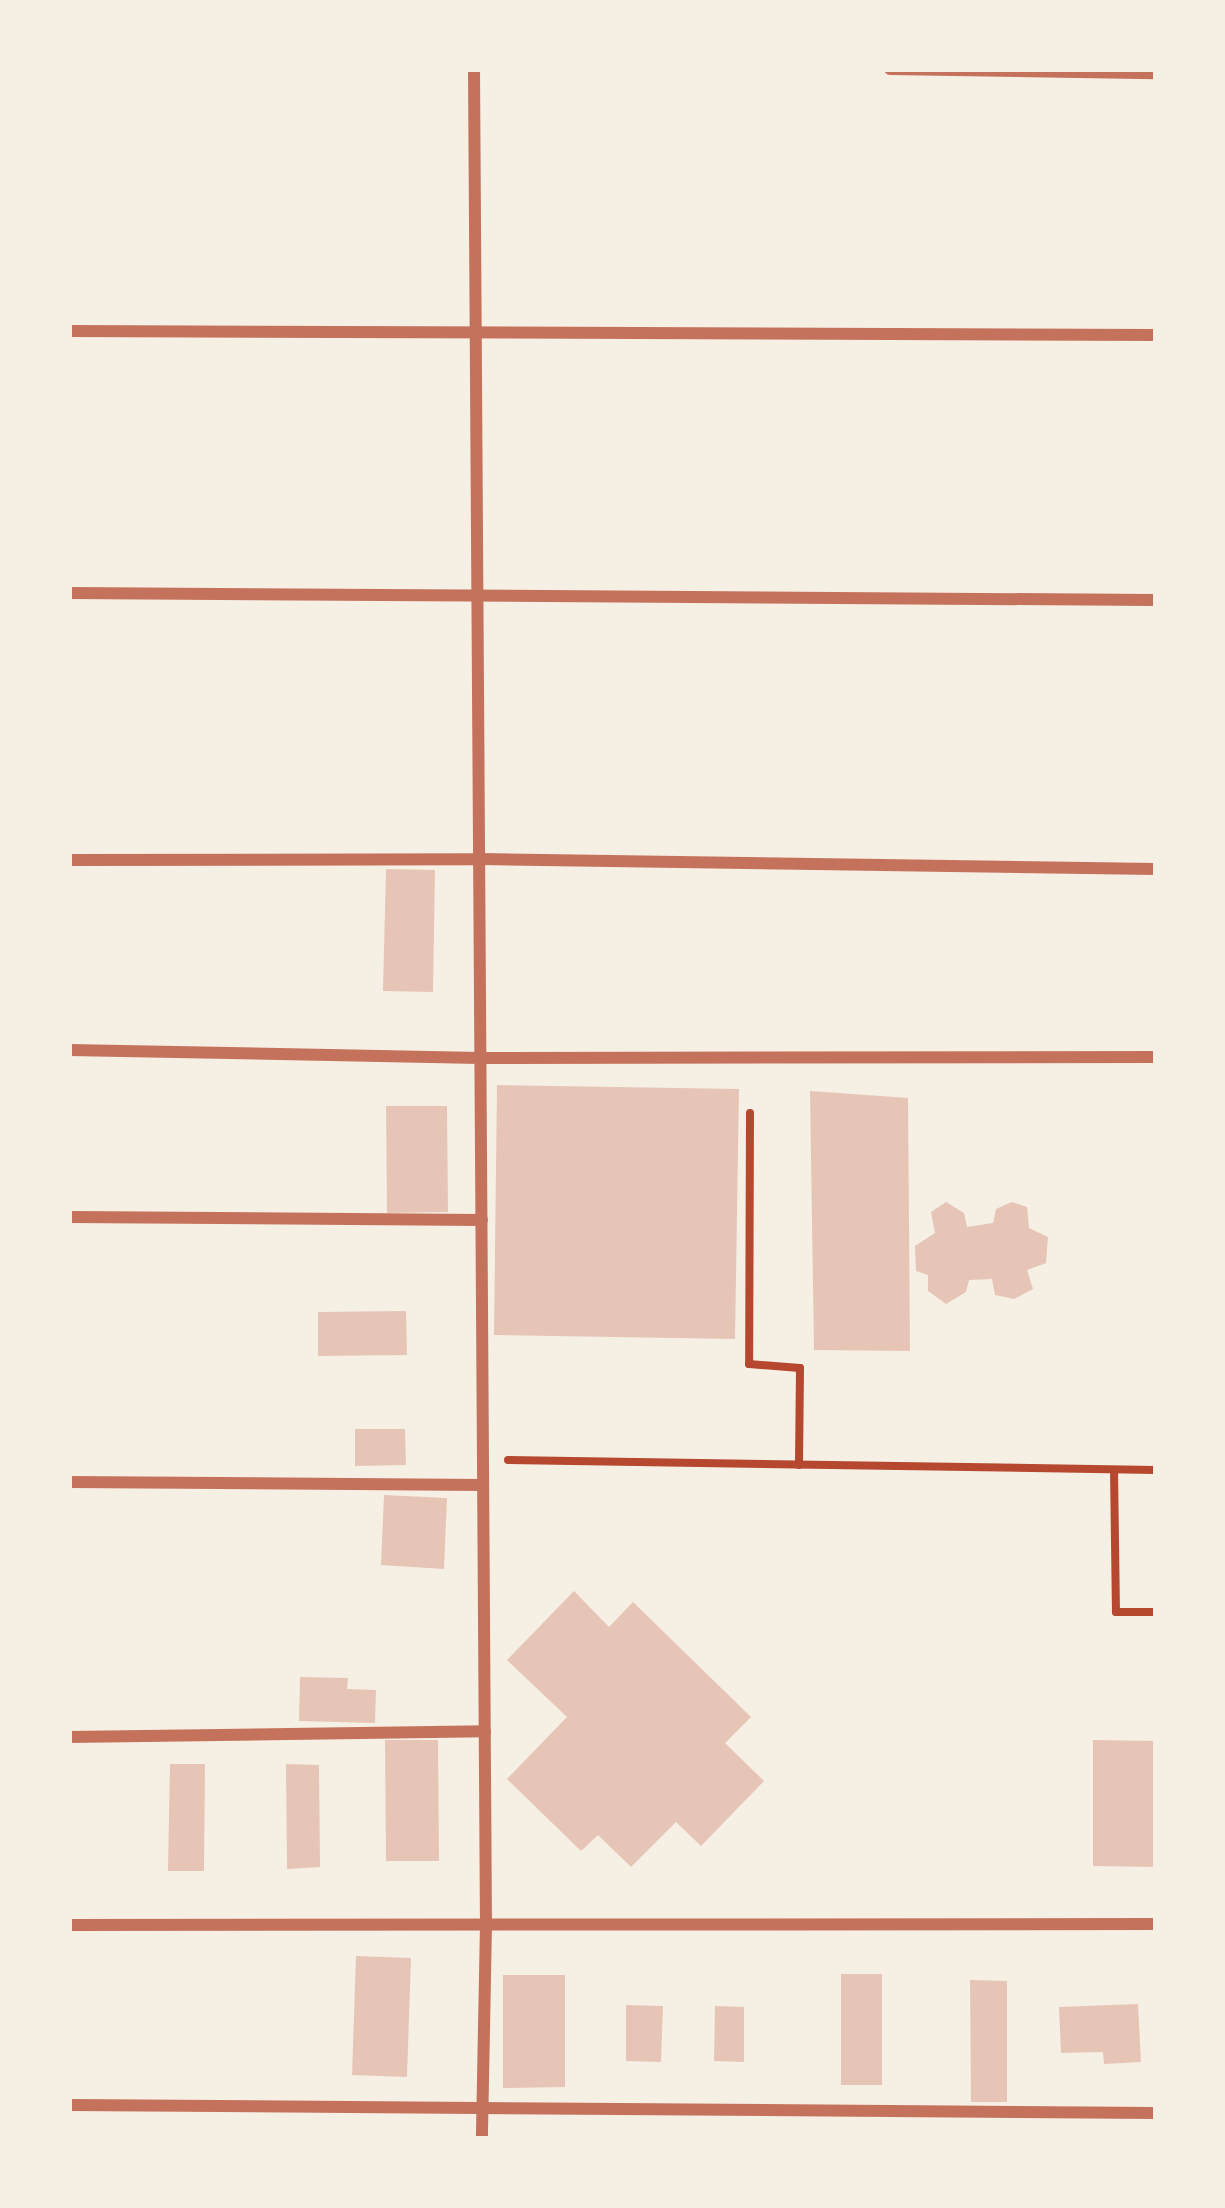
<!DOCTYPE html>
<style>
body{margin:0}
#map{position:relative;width:1225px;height:2208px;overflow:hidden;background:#f6efe4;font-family:"Sofia Sans Condensed",sans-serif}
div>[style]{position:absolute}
.building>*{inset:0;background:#e6c5b7}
.path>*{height:8px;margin:-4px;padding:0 4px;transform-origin:4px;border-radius:4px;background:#b5482f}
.minor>*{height:12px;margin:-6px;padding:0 6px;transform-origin:6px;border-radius:6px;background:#c5725c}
span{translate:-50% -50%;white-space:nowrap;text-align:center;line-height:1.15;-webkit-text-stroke:10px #f6efe4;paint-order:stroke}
.frame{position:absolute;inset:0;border:72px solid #f6efe4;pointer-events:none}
</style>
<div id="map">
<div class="building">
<i style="clip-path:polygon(386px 869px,435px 870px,433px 992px,383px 991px)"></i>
<i style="clip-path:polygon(497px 1085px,739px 1089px,735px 1339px,494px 1335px)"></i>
<i style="clip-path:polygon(810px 1091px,908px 1098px,910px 1351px,814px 1350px)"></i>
<i style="clip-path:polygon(386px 1106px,447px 1106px,448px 1212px,387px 1213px)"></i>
<i style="clip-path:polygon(946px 1202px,964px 1213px,967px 1227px,993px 1223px,996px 1209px,1012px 1202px,1027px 1207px,1029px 1228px,1048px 1237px,1046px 1263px,1027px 1270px,1033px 1289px,1014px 1299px,995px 1295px,992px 1279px,969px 1280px,966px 1292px,946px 1304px,928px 1291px,928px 1275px,916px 1271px,915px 1246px,935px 1233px,931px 1212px)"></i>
<i style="clip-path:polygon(406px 1311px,407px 1355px,318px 1356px,318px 1312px)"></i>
<i style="clip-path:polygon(355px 1429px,405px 1429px,406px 1465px,355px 1466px)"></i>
<i style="clip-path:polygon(384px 1495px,447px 1498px,444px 1569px,381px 1565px)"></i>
<i style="clip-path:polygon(574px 1591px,609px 1627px,633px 1602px,751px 1717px,725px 1743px,764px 1781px,701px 1846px,676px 1822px,631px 1867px,598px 1835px,581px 1851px,507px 1779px,567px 1717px,507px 1660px)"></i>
<i style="clip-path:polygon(300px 1677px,348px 1678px,347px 1689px,376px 1690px,375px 1723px,299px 1721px)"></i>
<i style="clip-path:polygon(385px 1740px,438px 1740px,439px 1861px,386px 1861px)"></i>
<i style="clip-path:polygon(1093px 1740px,1156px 1741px,1156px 1867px,1093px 1866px)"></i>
<i style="clip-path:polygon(170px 1764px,205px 1764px,204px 1871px,168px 1871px)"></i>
<i style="clip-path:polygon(286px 1764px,319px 1765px,320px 1867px,287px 1869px)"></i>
<i style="clip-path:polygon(356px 1956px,411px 1958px,407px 2077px,352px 2075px)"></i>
<i style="clip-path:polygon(841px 1974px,882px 1974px,882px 2085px,841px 2085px)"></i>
<i style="clip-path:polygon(503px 1975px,565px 1975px,565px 2087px,503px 2088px)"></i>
<i style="clip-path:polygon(970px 1980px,1007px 1981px,1007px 2102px,971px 2102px)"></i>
<i style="clip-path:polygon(1138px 2004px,1141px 2062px,1104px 2064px,1103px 2052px,1061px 2053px,1059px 2007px)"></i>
<i style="clip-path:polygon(626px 2005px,663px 2006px,661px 2062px,626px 2061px)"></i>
<i style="clip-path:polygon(715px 2006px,744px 2007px,744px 2062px,714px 2061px)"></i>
</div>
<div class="path">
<i style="left:750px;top:1113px;width:251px;rotate:90.2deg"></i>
<i style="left:749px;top:1364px;width:51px;rotate:4.5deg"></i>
<i style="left:800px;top:1368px;width:97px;rotate:90.6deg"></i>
<i style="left:508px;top:1460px;width:648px;rotate:0.88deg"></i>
<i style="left:1114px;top:1470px;width:142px;rotate:89.2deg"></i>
<i style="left:1116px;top:1612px;width:40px"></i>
</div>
<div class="minor">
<i style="left:474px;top:69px;width:1855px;rotate:89.63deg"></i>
<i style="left:486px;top:1924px;width:215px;rotate:91.1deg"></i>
<i style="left:890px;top:69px;width:266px;rotate:0.9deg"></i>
<i style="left:69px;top:331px;width:1087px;rotate:0.21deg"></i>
<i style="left:69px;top:593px;width:1087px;rotate:0.37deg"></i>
<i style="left:69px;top:860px;width:411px;rotate:-0.1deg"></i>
<i style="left:480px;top:859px;width:676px;rotate:0.85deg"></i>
<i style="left:69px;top:1050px;width:411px;rotate:1.1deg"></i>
<i style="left:480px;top:1058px;width:676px;rotate:-0.08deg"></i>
<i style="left:69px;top:1217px;width:413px;rotate:0.4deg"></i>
<i style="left:69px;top:1482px;width:414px;rotate:0.4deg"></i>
<i style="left:69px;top:1737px;width:416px;rotate:-0.8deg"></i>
<i style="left:69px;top:1925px;width:1087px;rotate:-0.05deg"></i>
<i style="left:69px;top:2105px;width:1087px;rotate:0.42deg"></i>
</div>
<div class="frame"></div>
</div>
